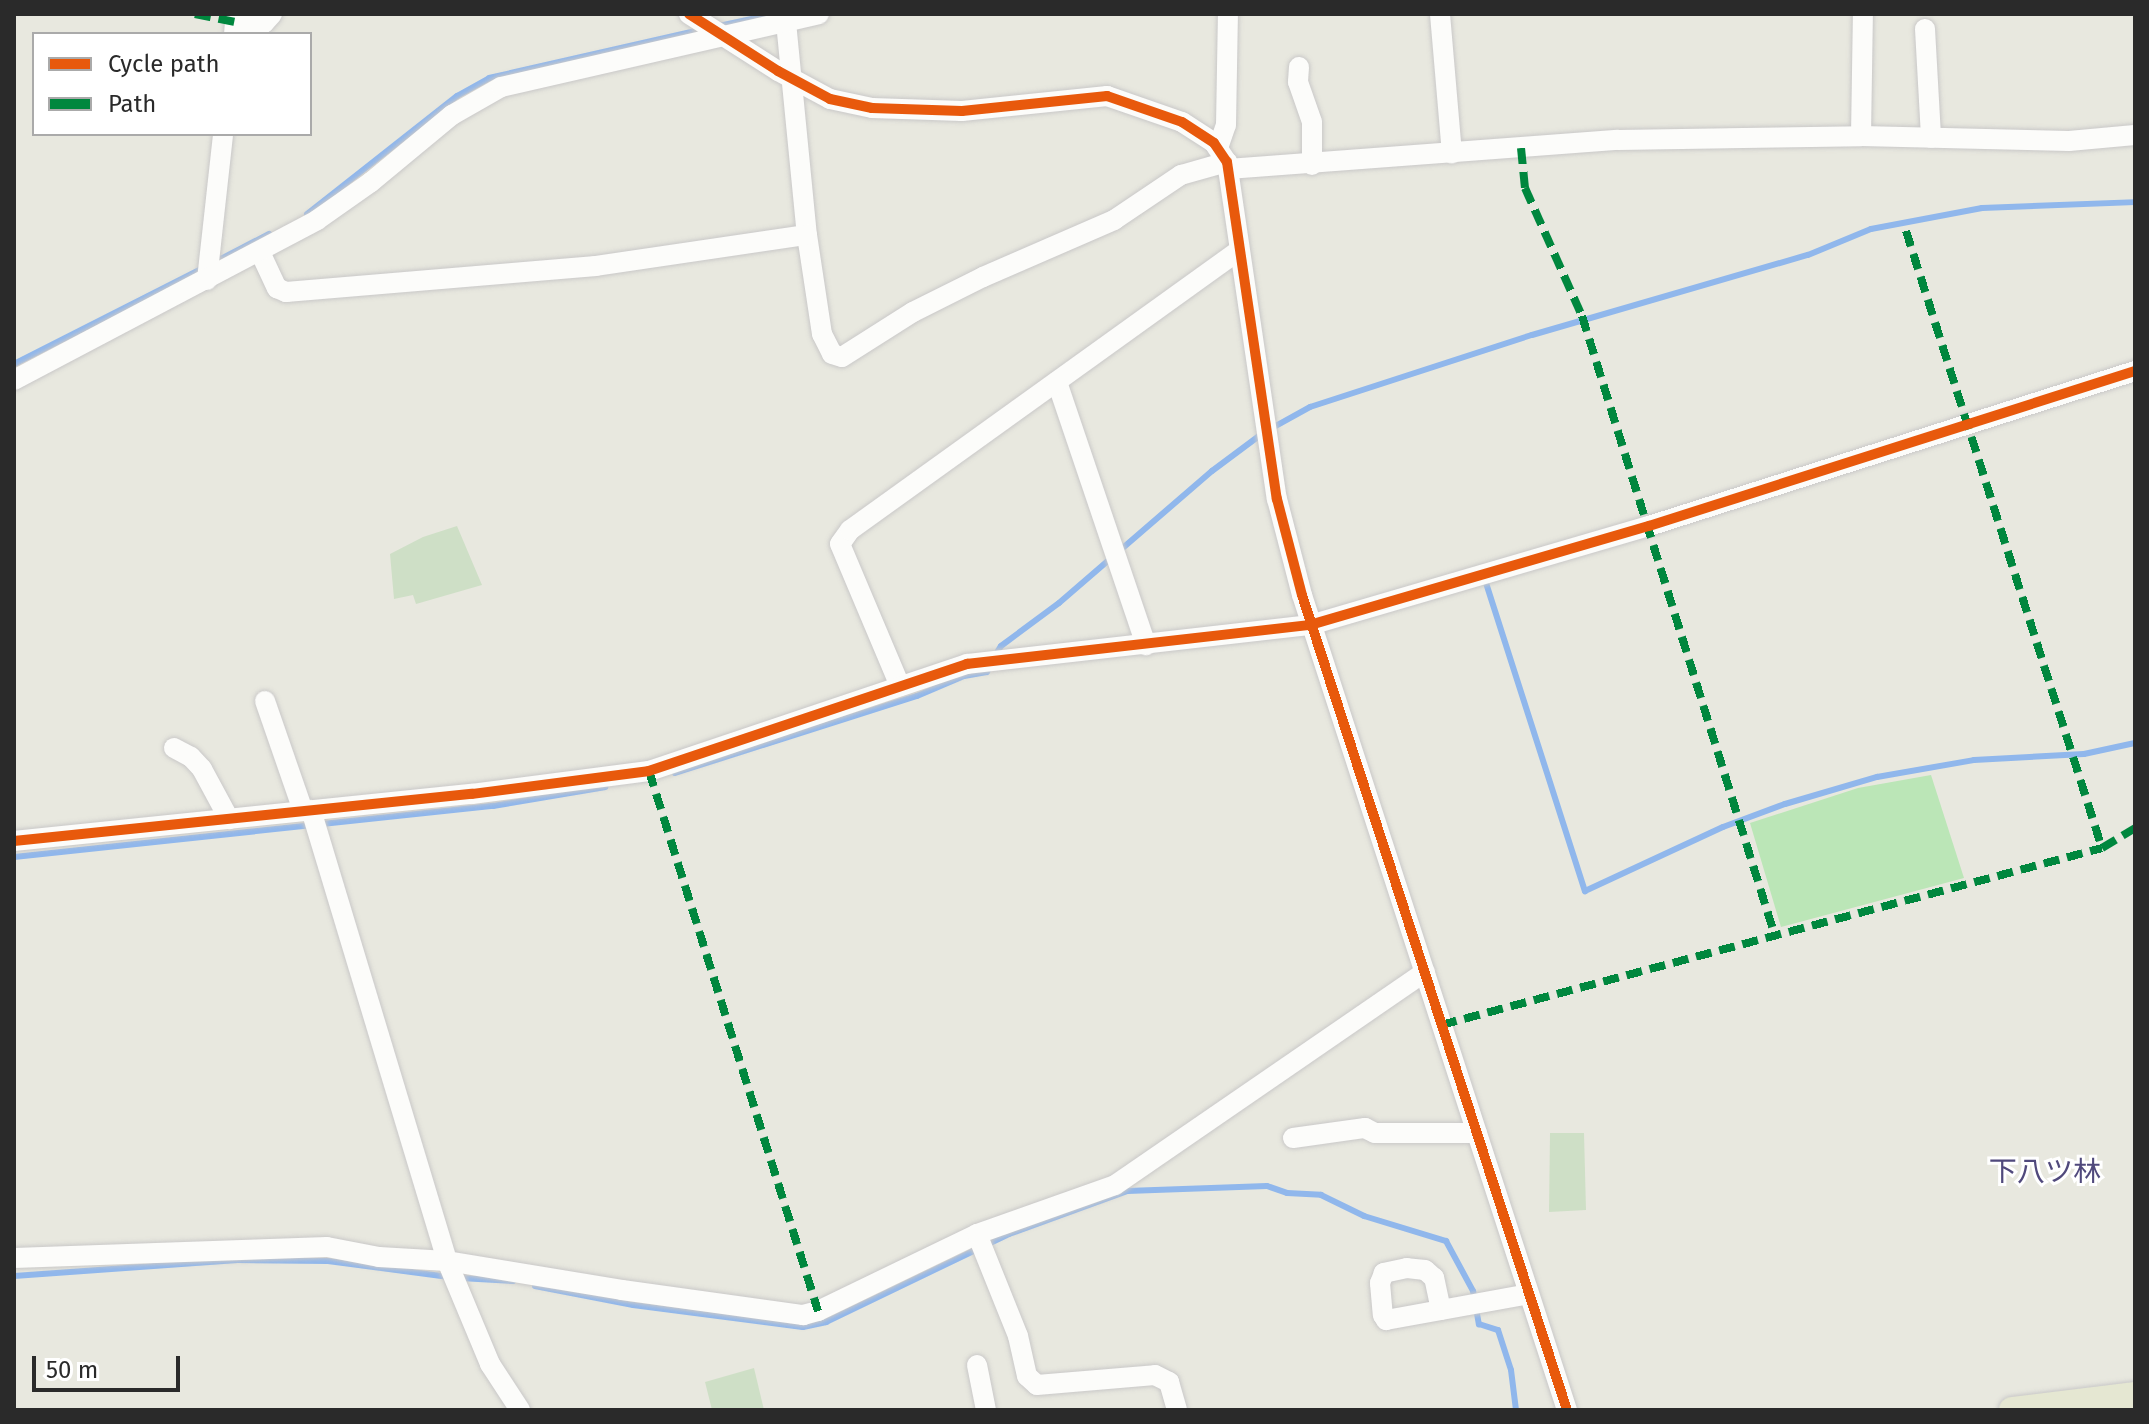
<!DOCTYPE html>
<meta charset="utf-8">
<style>
body{margin:0}
#map{position:relative;width:2149px;height:1424px;overflow:hidden;background:#e8e8df;font-family:"Fira Sans","Noto Sans JP",sans-serif}
div>[style]{position:absolute}
.green>*{inset:0;background:#bbe6b7}
.cemetery>*{inset:0;background:#cedfc6}
.stream>*{height:6px;margin:-3px;padding:0 3px;transform-origin:3px;border-radius:3px;background:#90b7ec}
.roads{filter:drop-shadow(0 0 2px #c9c8c8) drop-shadow(0 0 2px #c9c8c8)}
.minor>*{height:20px;margin:-10px;padding:0 10px;transform-origin:10px;border-radius:10px;background:#fcfcfa}
.major>*{height:26px;margin:-13px;padding:0 13px;transform-origin:13px;border-radius:13px;background:#e5e7d2}
.quiet>*{height:8px;margin-top:-4px;transform-origin:0;background:repeating-linear-gradient(90deg,#00873e 0 16px,transparent 0 24px)}
.cycleway>*{height:10px;margin:-5px;padding:0 5px;transform-origin:5px;border-radius:5px;background:#e8590c}
span{translate:-50% -50%;white-space:nowrap;text-align:center;line-height:1.15;-webkit-text-stroke:6px #fff;paint-order:stroke}
.quarter-label{font-size:28px;color:#50497c}
.frame{position:absolute;inset:0;border:16px solid #2a2a2a;pointer-events:none}
.legend{position:absolute;left:32px;top:32px;width:280px;height:104px;box-sizing:border-box;background:#fff;border:2px solid #aaa;margin:0;padding:10px 14px;list-style:none;font-size:24px;color:#2a2a2a}
.legend li{display:flex;align-items:center;gap:16px;height:40px}
.legend b{width:40px;border:2px solid #aaa}
.scale{position:absolute;left:32px;top:1356px;width:148px;height:36px;box-sizing:border-box;border:4px solid #2a2a2a;border-top:0;padding-left:10px;font-size:24px;line-height:28px;white-space:nowrap;color:#2a2a2a;-webkit-text-stroke:6px #fff;paint-order:stroke}
</style>
<div id="map">
<div class="green">
<i style="clip-path:polygon(1931px 775px,1964px 878px,1781px 927px,1750px 823px,1858px 788px)"></i>
</div>
<div class="cemetery">
<i style="clip-path:polygon(457px 526px,482px 585px,416px 604px,413px 595px,394px 599px,390px 554px,423px 537px)"></i>
<i style="clip-path:polygon(1550px 1133px,1584px 1133px,1586px 1210px,1549px 1212px)"></i>
<i style="clip-path:polygon(754px 1368px,764px 1410px,712px 1410px,705px 1382px)"></i>
</div>
<div class="stream">
<i style="left:719px;top:26px;width:57px;rotate:-12.1deg"></i>
<i style="left:307px;top:214px;width:191px;rotate:-38.2deg"></i>
<i style="left:457px;top:96px;width:37px;rotate:-29deg"></i>
<i style="left:489px;top:78px;width:221px;rotate:-12.8deg"></i>
<i style="left:215px;top:262px;width:61px;rotate:-27.4deg"></i>
<i style="left:14px;top:364px;width:214px;rotate:-26.9deg"></i>
<i style="left:1486px;top:583px;width:324px;rotate:72.2deg"></i>
<i style="left:1585px;top:891px;width:152px;rotate:-24.9deg"></i>
<i style="left:1723px;top:827px;width:66px;rotate:-20.4deg"></i>
<i style="left:1785px;top:804px;width:96px;rotate:-16.4deg"></i>
<i style="left:1877px;top:777px;width:98px;rotate:-9.9deg"></i>
<i style="left:1974px;top:760px;width:110px;rotate:-3.1deg"></i>
<i style="left:2084px;top:754px;width:52px;rotate:-12.2deg"></i>
<i style="left:996px;top:654px;width:9px;rotate:-58deg"></i>
<i style="left:1001px;top:646px;width:72px;rotate:-36.6deg"></i>
<i style="left:1059px;top:603px;width:202px;rotate:-40.8deg"></i>
<i style="left:1212px;top:471px;width:64px;rotate:-36.7deg"></i>
<i style="left:1263px;top:433px;width:54px;rotate:-29deg"></i>
<i style="left:1310px;top:407px;width:233px;rotate:-18deg"></i>
<i style="left:1532px;top:335px;width:287px;rotate:-16.2deg"></i>
<i style="left:1808px;top:255px;width:68px;rotate:-22.4deg"></i>
<i style="left:1871px;top:229px;width:113px;rotate:-10.7deg"></i>
<i style="left:1982px;top:208px;width:153px;rotate:-2.2deg"></i>
<i style="left:675px;top:773px;width:254px;rotate:-17.7deg"></i>
<i style="left:917px;top:696px;width:51px;rotate:-23.1deg"></i>
<i style="left:964px;top:676px;width:23px;rotate:-10deg"></i>
<i style="left:987px;top:672px;width:4px;rotate:-63deg"></i>
<i style="left:14px;top:857px;width:482px;rotate:-6.1deg"></i>
<i style="left:493px;top:806px;width:114px;rotate:-9.6deg"></i>
<i style="left:14px;top:1276px;width:224px;rotate:-4.1deg"></i>
<i style="left:237px;top:1260px;width:91px;rotate:0.6deg"></i>
<i style="left:328px;top:1261px;width:122px;rotate:7.5deg"></i>
<i style="left:460px;top:1278px;width:53px;rotate:3.2deg"></i>
<i style="left:535px;top:1286px;width:100px;rotate:11deg"></i>
<i style="left:633px;top:1305px;width:171px;rotate:7.4deg"></i>
<i style="left:803px;top:1327px;width:24px;rotate:-12deg"></i>
<i style="left:826px;top:1322px;width:203px;rotate:-25.7deg"></i>
<i style="left:1009px;top:1234px;width:126px;rotate:-20deg"></i>
<i style="left:1127px;top:1191px;width:140px;rotate:-2deg"></i>
<i style="left:1267px;top:1186px;width:21px;rotate:19deg"></i>
<i style="left:1287px;top:1193px;width:34px;rotate:3deg"></i>
<i style="left:1321px;top:1195px;width:48px;rotate:26deg"></i>
<i style="left:1364px;top:1216px;width:86px;rotate:17deg"></i>
<i style="left:1446px;top:1241px;width:57px;rotate:61.6deg"></i>
<i style="left:1473px;top:1291px;width:34px;rotate:80deg"></i>
<i style="left:1479px;top:1324px;width:20px;rotate:18deg"></i>
<i style="left:1498px;top:1330px;width:42px;rotate:72deg"></i>
<i style="left:1511px;top:1370px;width:40px;rotate:82.9deg"></i>
<i style="left:2134px;top:1410px;width:1px;rotate:-45deg"></i>
</div>
<div class="roads">
<div class="minor">
<i style="left:689px;top:14px;width:106px;rotate:32.6deg"></i>
<i style="left:778px;top:71px;width:59px;rotate:28.3deg"></i>
<i style="left:830px;top:99px;width:43px;rotate:12.1deg"></i>
<i style="left:872px;top:108px;width:90px;rotate:1.9deg"></i>
<i style="left:962px;top:111px;width:146px;rotate:-5.9deg"></i>
<i style="left:1107px;top:96px;width:79px;rotate:19.1deg"></i>
<i style="left:1182px;top:122px;width:38px;rotate:33deg"></i>
<i style="left:1214px;top:143px;width:23px;rotate:56deg"></i>
<i style="left:1227px;top:162px;width:341px;rotate:81.6deg"></i>
<i style="left:1277px;top:499px;width:99px;rotate:75.4deg"></i>
<i style="left:1302px;top:595px;width:857px;rotate:71.99deg"></i>
<i style="left:1440px;top:14px;width:140px;rotate:85.1deg"></i>
<i style="left:786px;top:22px;width:214px;rotate:84.4deg"></i>
<i style="left:807px;top:235px;width:100px;rotate:81.4deg"></i>
<i style="left:822px;top:334px;width:22px;rotate:63deg"></i>
<i style="left:832px;top:354px;width:10px;rotate:17deg"></i>
<i style="left:842px;top:357px;width:84px;rotate:-32.4deg"></i>
<i style="left:913px;top:312px;width:78px;rotate:-26.6deg"></i>
<i style="left:983px;top:277px;width:143px;rotate:-23.5deg"></i>
<i style="left:1114px;top:220px;width:81px;rotate:-33.9deg"></i>
<i style="left:1181px;top:175px;width:48px;rotate:-15.8deg"></i>
<i style="left:1925px;top:29px;width:109px;rotate:86.8deg"></i>
<i style="left:234px;top:34px;width:12px;rotate:-85deg"></i>
<i style="left:235px;top:22px;width:29px;rotate:2deg"></i>
<i style="left:264px;top:23px;width:12px;rotate:-48deg"></i>
<i style="left:1299px;top:67px;width:15px;rotate:94deg"></i>
<i style="left:1298px;top:82px;width:42px;rotate:70.7deg"></i>
<i style="left:1312px;top:122px;width:43px;rotate:90deg"></i>
<i style="left:1861px;top:136px;width:122px;rotate:-89.1deg"></i>
<i style="left:1218px;top:148px;width:24px;rotate:-71deg"></i>
<i style="left:1226px;top:125px;width:111px;rotate:-89deg"></i>
<i style="left:1228px;top:169px;width:391px;rotate:-4.3deg"></i>
<i style="left:1618px;top:140px;width:243px;rotate:-0.9deg"></i>
<i style="left:1861px;top:136px;width:208px;rotate:1.4deg"></i>
<i style="left:2069px;top:141px;width:66px;rotate:-5.2deg"></i>
<i style="left:260px;top:252px;width:40px;rotate:65deg"></i>
<i style="left:277px;top:288px;width:10px;rotate:24deg"></i>
<i style="left:286px;top:292px;width:311px;rotate:-4.8deg"></i>
<i style="left:596px;top:266px;width:213px;rotate:-8.4deg"></i>
<i style="left:207px;top:280px;width:147px;rotate:-83.7deg"></i>
<i style="left:14px;top:380px;width:343px;rotate:-27.8deg"></i>
<i style="left:317px;top:220px;width:66px;rotate:-35.1deg"></i>
<i style="left:371px;top:182px;width:105px;rotate:-39.6deg"></i>
<i style="left:452px;top:115px;width:56px;rotate:-29.7deg"></i>
<i style="left:501px;top:87px;width:326px;rotate:-12.9deg"></i>
<i style="left:1057px;top:382px;width:278px;rotate:71.3deg"></i>
<i style="left:900px;top:686px;width:154px;rotate:-112.9deg"></i>
<i style="left:840px;top:544px;width:17px;rotate:-54deg"></i>
<i style="left:850px;top:530px;width:478px;rotate:-35.7deg"></i>
<i style="left:265px;top:701px;width:116px;rotate:70.9deg"></i>
<i style="left:174px;top:748px;width:19px;rotate:28deg"></i>
<i style="left:191px;top:757px;width:16px;rotate:47deg"></i>
<i style="left:202px;top:769px;width:57px;rotate:61.6deg"></i>
<i style="left:311px;top:810px;width:471px;rotate:73.2deg"></i>
<i style="left:447px;top:1261px;width:112px;rotate:67.3deg"></i>
<i style="left:490px;top:1364px;width:55px;rotate:56.9deg"></i>
<i style="left:14px;top:841px;width:460px;rotate:-5.9deg"></i>
<i style="left:472px;top:794px;width:178px;rotate:-7.4deg"></i>
<i style="left:649px;top:771px;width:336px;rotate:-18.6deg"></i>
<i style="left:967px;top:664px;width:345px;rotate:-6.5deg"></i>
<i style="left:1310px;top:625px;width:353px;rotate:-16.3deg"></i>
<i style="left:1649px;top:526px;width:510px;rotate:-17.69deg"></i>
<i style="left:1293px;top:1138px;width:73px;rotate:-7.9deg"></i>
<i style="left:1365px;top:1128px;width:11px;rotate:27deg"></i>
<i style="left:1375px;top:1133px;width:102px"></i>
<i style="left:977px;top:1234px;width:110px;rotate:68.1deg"></i>
<i style="left:1018px;top:1336px;width:41px;rotate:77.3deg"></i>
<i style="left:1027px;top:1376px;width:13px;rotate:42deg"></i>
<i style="left:1037px;top:1385px;width:118px;rotate:-4.8deg"></i>
<i style="left:1155px;top:1375px;width:16px;rotate:27deg"></i>
<i style="left:1169px;top:1382px;width:29px;rotate:74deg"></i>
<i style="left:14px;top:1258px;width:313px;rotate:-2deg"></i>
<i style="left:327px;top:1247px;width:53px;rotate:10.9deg"></i>
<i style="left:379px;top:1257px;width:68px;rotate:3.4deg"></i>
<i style="left:447px;top:1261px;width:177px;rotate:9.4deg"></i>
<i style="left:622px;top:1290px;width:183px;rotate:7.9deg"></i>
<i style="left:803px;top:1315px;width:16px;rotate:-15deg"></i>
<i style="left:818px;top:1311px;width:177px;rotate:-25.8deg"></i>
<i style="left:977px;top:1234px;width:146px;rotate:-19.5deg"></i>
<i style="left:1115px;top:1185px;width:376px;rotate:-34.5deg"></i>
<i style="left:1441px;top:1310px;width:33px;rotate:-102deg"></i>
<i style="left:1434px;top:1278px;width:12px;rotate:-138deg"></i>
<i style="left:1425px;top:1270px;width:18px;rotate:-174deg"></i>
<i style="left:1407px;top:1268px;width:24px;rotate:168deg"></i>
<i style="left:1384px;top:1273px;width:11px;rotate:112deg"></i>
<i style="left:1380px;top:1283px;width:32px;rotate:85deg"></i>
<i style="left:1383px;top:1315px;width:6px;rotate:59deg"></i>
<i style="left:1386px;top:1320px;width:145px;rotate:-10.3deg"></i>
<i style="left:977px;top:1365px;width:46px;rotate:78.7deg"></i>
</div>
<div class="major">
<i style="left:2012px;top:1410px;width:124px;rotate:-7deg"></i>
</div>
</div>
<div class="quiet">
<i style="left:195px;top:14px;width:41px;rotate:11.3deg"></i>
<i style="left:1521px;top:148px;width:40px;rotate:84.3deg"></i>
<i style="left:1525px;top:188px;width:140px;rotate:66deg"></i>
<i style="left:1582px;top:316px;width:649px;rotate:72.71deg"></i>
<i style="left:1906px;top:231px;width:647px;rotate:72.38deg"></i>
<i style="left:649px;top:771px;width:566px;rotate:72.62deg"></i>
<i style="left:1441px;top:1025px;width:684px;rotate:-14.99deg"></i>
<i style="left:2102px;top:848px;width:39px;rotate:-31deg"></i>
</div>
<div class="cycleway">
<i style="left:689px;top:14px;width:106px;rotate:32.6deg"></i>
<i style="left:778px;top:71px;width:59px;rotate:28.3deg"></i>
<i style="left:830px;top:99px;width:43px;rotate:12.1deg"></i>
<i style="left:872px;top:108px;width:90px;rotate:1.9deg"></i>
<i style="left:962px;top:111px;width:146px;rotate:-5.9deg"></i>
<i style="left:1107px;top:96px;width:79px;rotate:19.1deg"></i>
<i style="left:1182px;top:122px;width:38px;rotate:33deg"></i>
<i style="left:1214px;top:143px;width:23px;rotate:56deg"></i>
<i style="left:1227px;top:162px;width:341px;rotate:81.6deg"></i>
<i style="left:1277px;top:499px;width:99px;rotate:75.4deg"></i>
<i style="left:1302px;top:595px;width:857px;rotate:71.99deg"></i>
<i style="left:14px;top:841px;width:460px;rotate:-5.9deg"></i>
<i style="left:472px;top:794px;width:178px;rotate:-7.4deg"></i>
<i style="left:649px;top:771px;width:336px;rotate:-18.6deg"></i>
<i style="left:967px;top:664px;width:345px;rotate:-6.5deg"></i>
<i style="left:1310px;top:625px;width:353px;rotate:-16.3deg"></i>
<i style="left:1649px;top:526px;width:510px;rotate:-17.69deg"></i>
</div>
<div class="quarter-label">
<span style="left:2045px;top:1172px">下八ツ林</span>
</div>
<div class="frame"></div>
<ul class="legend">
<li><b style="height:10px;background:#e8590c"></b>Cycle path</li>
<li><b style="height:10px;background:#00873e"></b>Path</li>
</ul>
<div class="scale">50 m</div>
</div>
